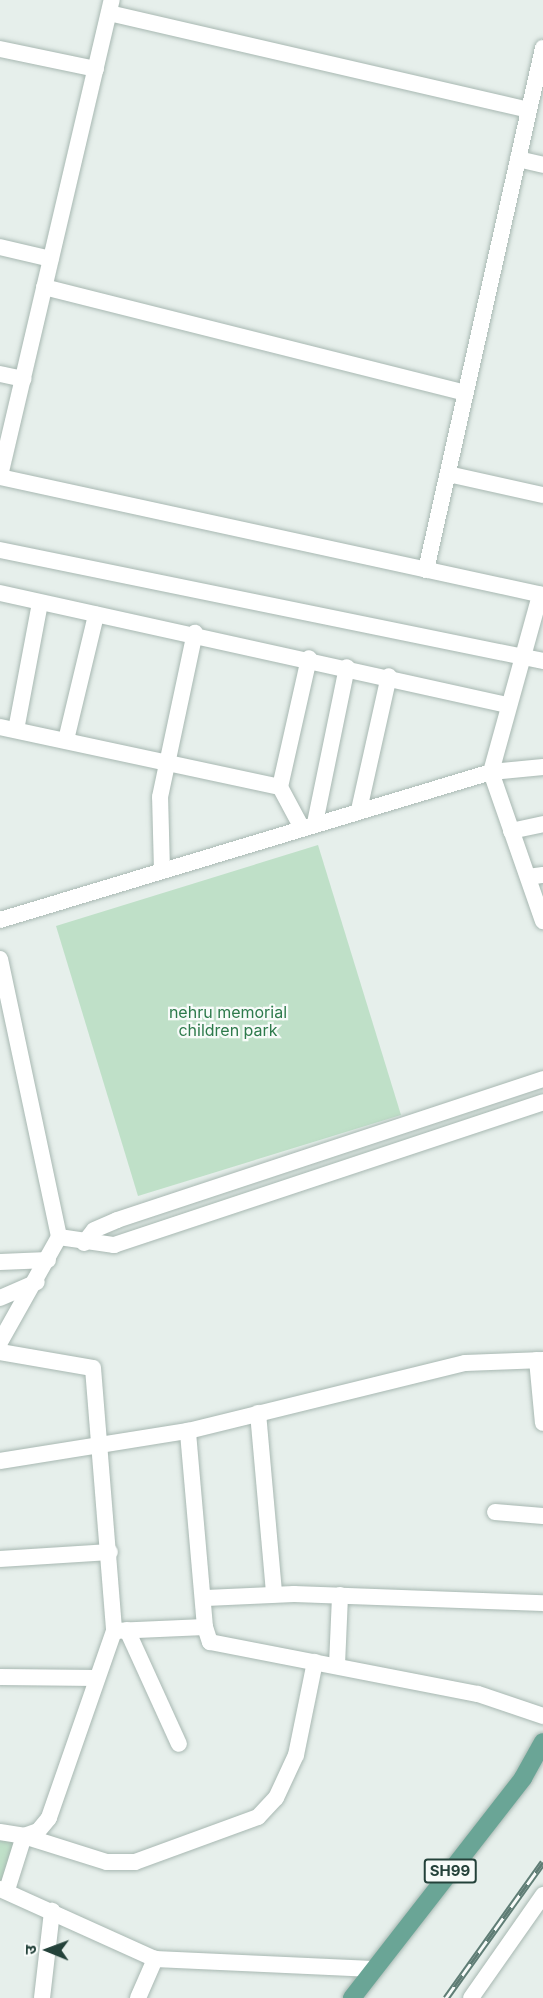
<!DOCTYPE html>
<meta charset="utf-8">
<style>
body{margin:0}
#map{position:relative;width:543px;height:1998px;overflow:hidden;background:#e6efeb;font-family:Inter,"Noto Sans Devanagari",sans-serif}
div>[style]{position:absolute}
.green>*{inset:0;background:#bfe0c8}
.roads{filter:drop-shadow(0 0 2px #a8b8b2) drop-shadow(0 0 2px #a8b8b2)}
.minor>*{height:16px;margin:-8px;padding:0 8px;transform-origin:8px;border-radius:8px;background:#fff}
.primary>*{height:18px;margin:-9px;padding:0 9px;transform-origin:9px;border-radius:9px;background:#6aa596}
.rail>*{height:7px;margin-top:-3.5px;transform-origin:0;background:repeating-linear-gradient(90deg,#f7fbf9 0 14px,#5f7d75 0 28px);box-sizing:border-box;border-block:2px solid #5f7d75}
span{translate:-50% -50%;white-space:nowrap;text-align:center;line-height:1.15;-webkit-text-stroke:4.5px #f7fbf9;paint-order:stroke}
.shield-label span{padding:2px 4px;background:#f7fbf9;border:2px solid;border-radius:4px;-webkit-text-stroke-width:0}
.shield-label{font-size:15px;color:#24423a;font-weight:700}
.park-label{font-size:16px;color:#2d7a4b}
.north{position:absolute;left:18px;top:1920px;width:60px;height:60px;-webkit-text-stroke:4px #f7fbf9;paint-order:stroke;rotate:271deg;font-size:16px;font-weight:700;line-height:24px;text-align:center;color:#24423a}
.north::after{content:'';display:block;margin:auto;width:21px;height:27px;background:#24423a;clip-path:polygon(50% 0,100% 100%,50% 72%,0 100%)}
</style>
<div id="map">
<div class="green">
<i style="clip-path:polygon(318px 845px,401px 1115px,138px 1196px,56px 926px)"></i>
<i style="clip-path:polygon(0 1838px,17px 1842px,0 1885px)"></i>
</div>
<div class="roads">
<div class="minor">
<i style="left:109px;top:13px;width:431px;rotate:13deg"></i>
<i style="left:0;top:49px;width:98px;rotate:11.8deg"></i>
<i style="left:518px;top:159px;width:26px;rotate:13deg"></i>
<i style="left:0;top:247px;width:52px;rotate:13.2deg"></i>
<i style="left:44px;top:287px;width:434px;rotate:14.1deg"></i>
<i style="left:0;top:374px;width:24px;rotate:12deg"></i>
<i style="left:448px;top:474px;width:97px;rotate:12.5deg"></i>
<i style="left:0;top:476px;width:489px;rotate:-76.8deg"></i>
<i style="left:0;top:477px;width:556px;rotate:12.26deg"></i>
<i style="left:0;top:550px;width:554px;rotate:11.55deg"></i>
<i style="left:426px;top:570px;width:535px;rotate:-77.37deg"></i>
<i style="left:0;top:593px;width:519px;rotate:12.46deg"></i>
<i style="left:0;top:727px;width:286px;rotate:12.1deg"></i>
<i style="left:280px;top:787px;width:47px;rotate:61.8deg"></i>
<i style="left:16px;top:730px;width:129px;rotate:-79.3deg"></i>
<i style="left:66px;top:740px;width:129px;rotate:-76.5deg"></i>
<i style="left:543px;top:767px;width:52px;rotate:174.5deg"></i>
<i style="left:491px;top:772px;width:158px;rotate:70.8deg"></i>
<i style="left:280px;top:787px;width:132px;rotate:-77.3deg"></i>
<i style="left:359px;top:810px;width:137px;rotate:-77.4deg"></i>
<i style="left:315px;top:823px;width:159px;rotate:-78.4deg"></i>
<i style="left:511px;top:831px;width:33px;rotate:-12deg"></i>
<i style="left:162px;top:871px;width:74px;rotate:-91.5deg"></i>
<i style="left:160px;top:797px;width:168px;rotate:-78deg"></i>
<i style="left:528px;top:877px;width:15px;rotate:-8deg"></i>
<i style="left:0;top:920px;width:513px;rotate:-16.77deg"></i>
<i style="left:491px;top:772px;width:184px;rotate:-74.5deg"></i>
<i style="left:0;top:959px;width:284px;rotate:78deg"></i>
<i style="left:59px;top:1237px;width:120px;rotate:119.3deg"></i>
<i style="left:59px;top:1237px;width:56px;rotate:8.3deg"></i>
<i style="left:114px;top:1245px;width:452px;rotate:-18.4deg"></i>
<i style="left:84px;top:1243px;width:16px;rotate:-52deg"></i>
<i style="left:94px;top:1230px;width:25px;rotate:-23deg"></i>
<i style="left:117px;top:1220px;width:449px;rotate:-18.3deg"></i>
<i style="left:0;top:1262px;width:48px;rotate:-2.4deg"></i>
<i style="left:0;top:1298px;width:40px;rotate:-23.4deg"></i>
<i style="left:0;top:1352px;width:94px;rotate:9.8deg"></i>
<i style="left:93px;top:1368px;width:264px;rotate:85.4deg"></i>
<i style="left:114px;top:1631px;width:198px;rotate:109.2deg"></i>
<i style="left:49px;top:1818px;width:17px;rotate:130deg"></i>
<i style="left:38px;top:1831px;width:15px;rotate:160deg"></i>
<i style="left:537px;top:1360px;width:63px;rotate:84.6deg"></i>
<i style="left:258px;top:1413px;width:182px;rotate:84.9deg"></i>
<i style="left:0;top:1461px;width:190px;rotate:-9.1deg"></i>
<i style="left:188px;top:1431px;width:285px;rotate:-13.8deg"></i>
<i style="left:465px;top:1363px;width:78px;rotate:-2.2deg"></i>
<i style="left:495px;top:1512px;width:48px;rotate:4.8deg"></i>
<i style="left:0;top:1559px;width:110px;rotate:-3.6deg"></i>
<i style="left:206px;top:1598px;width:88px;rotate:-2.6deg"></i>
<i style="left:294px;top:1594px;width:249px;rotate:2.1deg"></i>
<i style="left:205px;top:1627px;width:16px;rotate:72deg"></i>
<i style="left:210px;top:1642px;width:273px;rotate:11deg"></i>
<i style="left:478px;top:1694px;width:69px;rotate:18.7deg"></i>
<i style="left:127px;top:1630px;width:125px;rotate:65.5deg"></i>
<i style="left:114px;top:1631px;width:91px;rotate:-2.5deg"></i>
<i style="left:205px;top:1627px;width:197px;rotate:-95deg"></i>
<i style="left:337px;top:1665px;width:70px;rotate:-87.5deg"></i>
<i style="left:0;top:1677px;width:97px;rotate:0.6deg"></i>
<i style="left:0;top:1832px;width:24px;rotate:9deg"></i>
<i style="left:24px;top:1836px;width:57px;rotate:107.5deg"></i>
<i style="left:24px;top:1836px;width:87px;rotate:17.4deg"></i>
<i style="left:107px;top:1862px;width:28px"></i>
<i style="left:135px;top:1862px;width:131px;rotate:-20.1deg"></i>
<i style="left:258px;top:1817px;width:26px;rotate:-47deg"></i>
<i style="left:276px;top:1798px;width:47px;rotate:-65.1deg"></i>
<i style="left:296px;top:1755px;width:95px;rotate:-78.5deg"></i>
<i style="left:0;top:1889px;width:170px;rotate:24.3deg"></i>
<i style="left:155px;top:1959px;width:218px;rotate:2.6deg"></i>
<i style="left:42px;top:1998px;width:88px;rotate:-83.4deg"></i>
<i style="left:138px;top:1998px;width:43px;rotate:-66.4deg"></i>
<i style="left:471px;top:1998px;width:126px;rotate:-55deg"></i>
</div>
<div class="primary">
<i style="left:352px;top:1998px;width:279px;rotate:-52.1deg"></i>
<i style="left:523px;top:1778px;width:41px;rotate:-60.9deg"></i>
</div>
</div>
<div class="rail">
<i style="left:446px;top:1998px;width:167px;rotate:-54.5deg"></i>
</div>
<div class="shield-label">
<span style="left:450px;top:1871px">SH99</span>
</div>
<div class="park-label">
<span style="left:228px;top:1021px">nehru memorial<br>children park</span>
</div>
<div class="north">उ</div>
</div>
